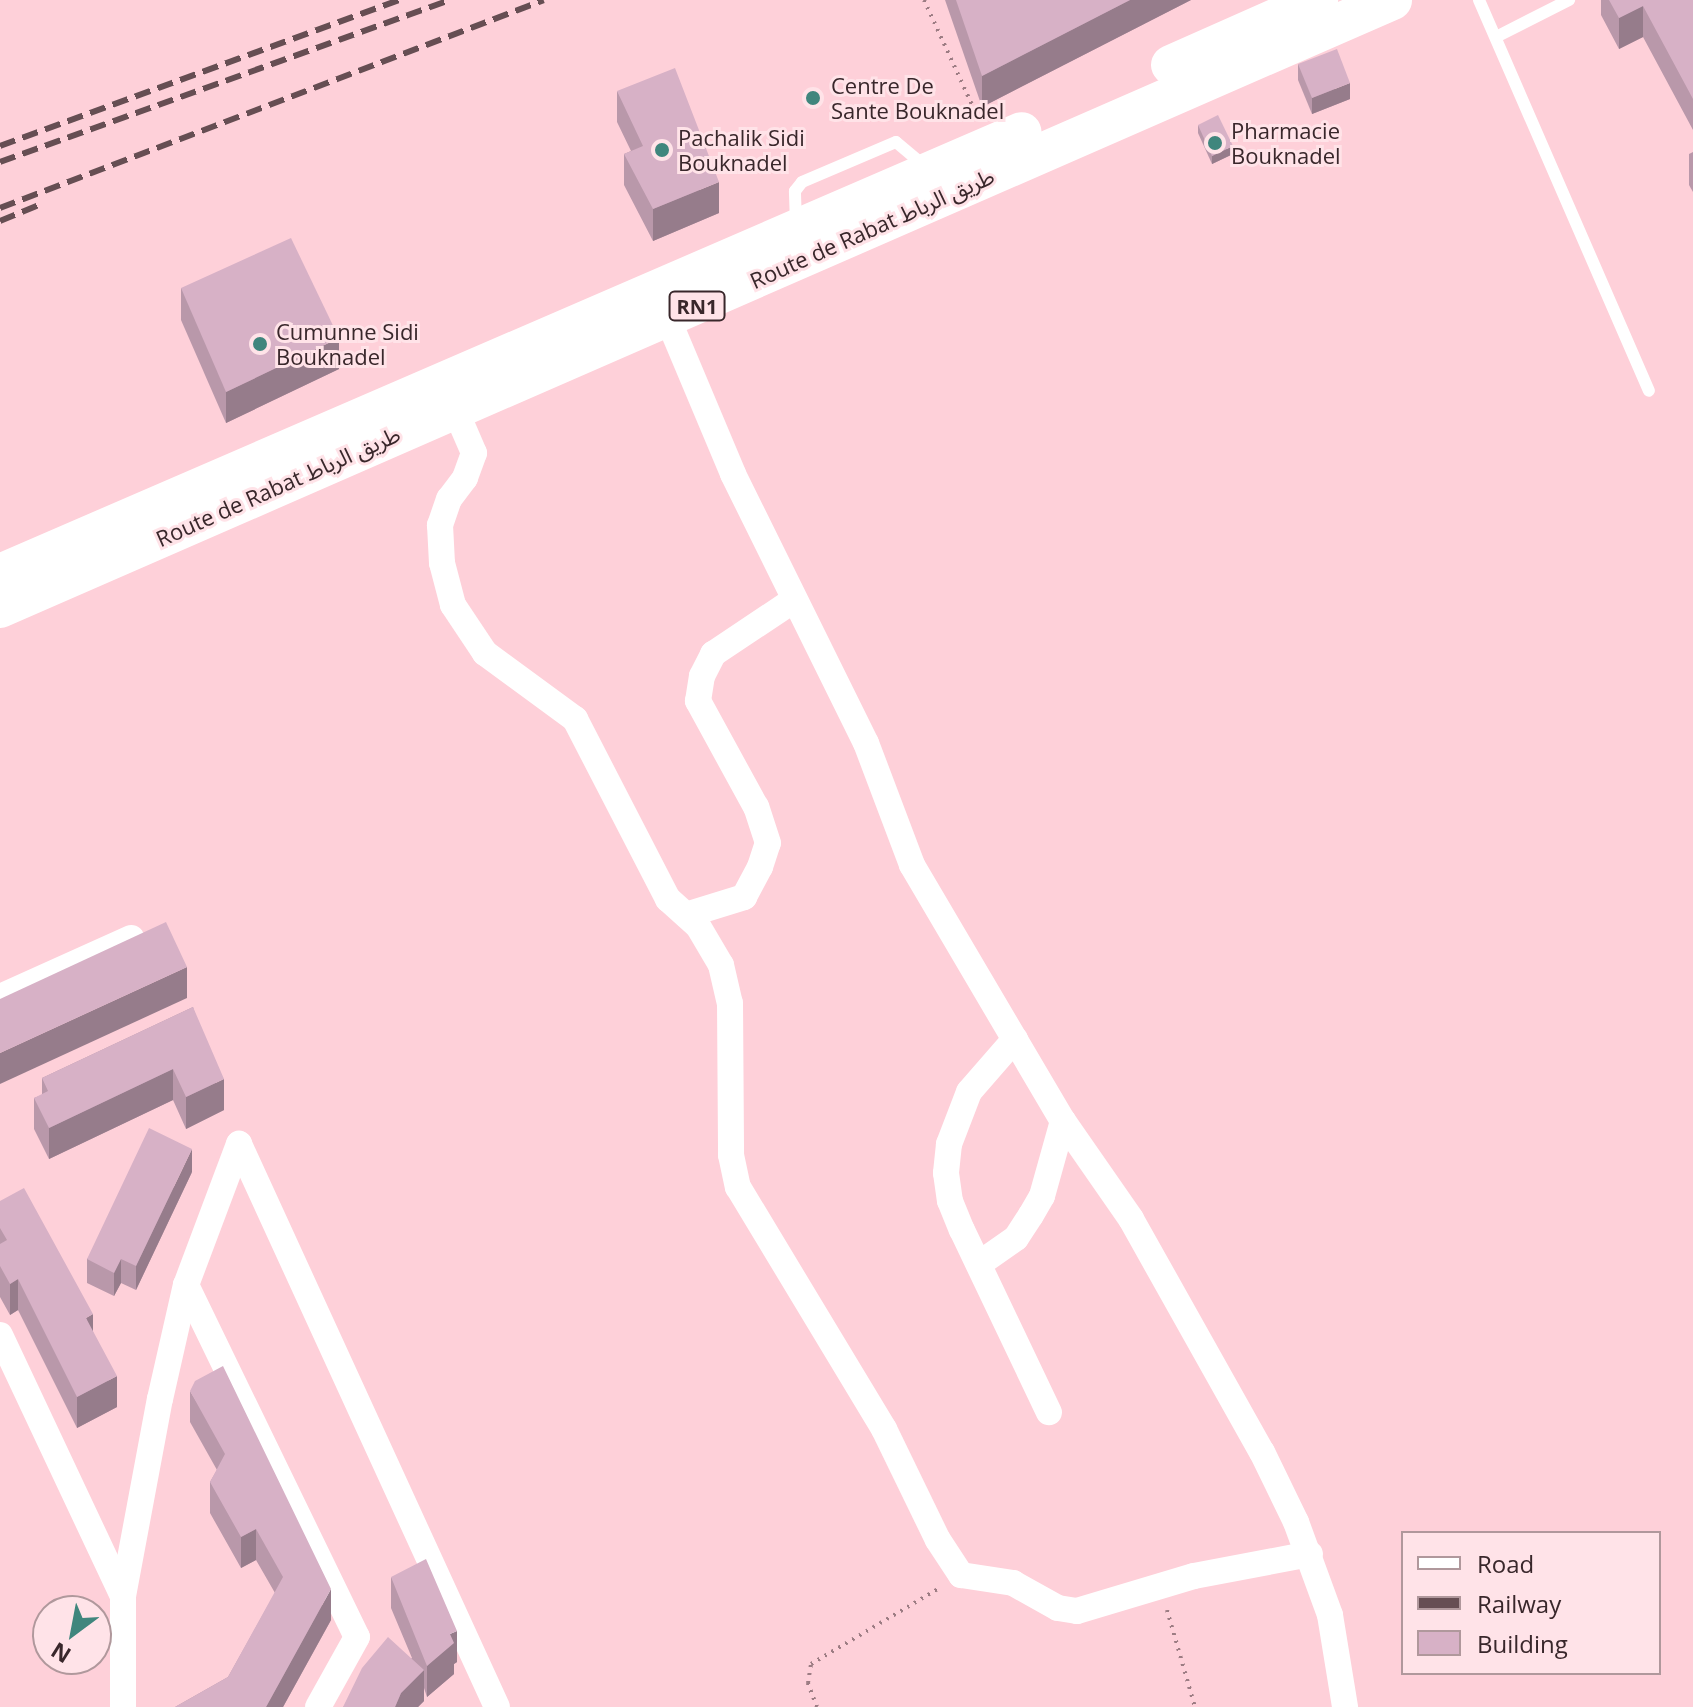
<!DOCTYPE html>
<meta charset="utf-8">
<style>
body{margin:0}
#map{position:relative;width:1693px;height:1707px;overflow:hidden;background:#fed0d9;font-family:"Open Sans","Noto Sans Arabic",sans-serif}
div>[style]{position:absolute}
.path>*{height:4px;margin-top:-2px;transform-origin:0;background:repeating-linear-gradient(90deg,#9c7c83 0 2px,transparent 0 8px)}
.lane>*{height:12px;margin:-6px;padding:0 6px;transform-origin:6px;border-radius:6px;background:#fff}
.street>*{height:26px;margin:-13px;padding:0 13px;transform-origin:13px;border-radius:13px;background:#fff}
.primary>*{height:40px;margin:-20px;padding:0 20px;transform-origin:20px;border-radius:20px;background:#fff}
.rail>*{height:6px;margin-top:-3px;transform-origin:0;background:repeating-linear-gradient(90deg,#664e53 0 16px,transparent 0 24px)}
.wall>*{inset:0;background:#b998aa}
.shaded-wall>*{inset:0;background:#967c8b}
.building>*{inset:0;background:#d7b1c6}
.dots>*{width:22px;height:22px;translate:-50% -50%;box-sizing:border-box;border:4px solid #ffe3e8;border-radius:50%}
span{translate:-50% -50%;white-space:nowrap;text-align:center;line-height:1.15;-webkit-text-stroke:6px #ffe3e8;paint-order:stroke}
.shield-label span{padding:2px 6px;background:#ffe3e8;border:2px solid;border-radius:6px;-webkit-text-stroke-width:0}
.shield-label{font-size:20px;color:#39272b;font-weight:700}
.poi-label{font-size:22px;color:#39272b}
.left{translate:0 -50%;text-align:left}
.street-label{font-size:22px;color:#39272b}
.legend{position:absolute;left:1401px;top:1531px;width:260px;height:144px;box-sizing:border-box;background:#ffe3e8;border:2px solid #b0989c;margin:0;padding:10px 14px;list-style:none;font-size:24px;color:#39272b}
.legend li{display:flex;align-items:center;gap:16px;height:40px}
.legend b{width:40px;border:2px solid #b0989c}
.north{position:absolute;left:32px;top:1595px;width:80px;height:80px;box-sizing:border-box;background:#ffe3e8;border:2px solid #b0989c;border-radius:50%;rotate:212deg;font-size:22px;font-weight:700;line-height:32px;text-align:center;color:#39272b}
.north::after{content:'';display:block;margin:auto;width:28px;height:36px;background:#40867d;clip-path:polygon(50% 0,100% 100%,50% 72%,0 100%)}
</style>
<div id="map">
<div class="path">
<i style="left:924px;top:0;width:130px;rotate:65.4deg"></i>
<i style="left:1167px;top:1610px;width:101px;rotate:73.9deg"></i>
<i style="left:817px;top:1707px;width:26px;rotate:-111deg"></i>
<i style="left:808px;top:1683px;width:19px;rotate:-81deg"></i>
<i style="left:811px;top:1664px;width:151px;rotate:-30.6deg"></i>
</div>
<div class="lane">
<i style="left:1479px;top:0;width:426px;rotate:66.5deg"></i>
<i style="left:1496px;top:37px;width:82px;rotate:-26.9deg"></i>
<i style="left:796px;top:223px;width:32px;rotate:-92deg"></i>
<i style="left:795px;top:191px;width:11px;rotate:-52deg"></i>
<i style="left:802px;top:182px;width:102px;rotate:-23.1deg"></i>
<i style="left:896px;top:142px;width:39px;rotate:40deg"></i>
</div>
<div class="street">
<i style="left:668px;top:319px;width:168px;rotate:67.2deg"></i>
<i style="left:733px;top:474px;width:300px;rotate:63.7deg"></i>
<i style="left:866px;top:743px;width:130px;rotate:69.3deg"></i>
<i style="left:912px;top:865px;width:297px;rotate:59.5deg"></i>
<i style="left:1063px;top:1121px;width:119px;rotate:55.2deg"></i>
<i style="left:1131px;top:1219px;width:267px;rotate:60.7deg"></i>
<i style="left:1262px;top:1452px;width:78px;rotate:64.1deg"></i>
<i style="left:1296px;top:1522px;width:99px;rotate:69.9deg"></i>
<i style="left:1330px;top:1615px;width:93px;rotate:80.7deg"></i>
<i style="left:455px;top:409px;width:48px;rotate:66.6deg"></i>
<i style="left:474px;top:453px;width:27px;rotate:110deg"></i>
<i style="left:465px;top:478px;width:26px;rotate:127deg"></i>
<i style="left:449px;top:499px;width:28px;rotate:109deg"></i>
<i style="left:440px;top:525px;width:38px;rotate:87deg"></i>
<i style="left:442px;top:563px;width:43px;rotate:75.3deg"></i>
<i style="left:453px;top:605px;width:58px;rotate:56.3deg"></i>
<i style="left:485px;top:653px;width:112px;rotate:36.3deg"></i>
<i style="left:575px;top:719px;width:203px;rotate:62.7deg"></i>
<i style="left:668px;top:899px;width:40px;rotate:42deg"></i>
<i style="left:698px;top:926px;width:45px;rotate:59.5deg"></i>
<i style="left:721px;top:965px;width:39px;rotate:77deg"></i>
<i style="left:730px;top:1003px;width:152px;rotate:89.6deg"></i>
<i style="left:731px;top:1155px;width:33px;rotate:78deg"></i>
<i style="left:738px;top:1187px;width:283px;rotate:58.9deg"></i>
<i style="left:884px;top:1429px;width:123px;rotate:64.1deg"></i>
<i style="left:938px;top:1540px;width:42px;rotate:56.7deg"></i>
<i style="left:961px;top:1575px;width:53px;rotate:8.7deg"></i>
<i style="left:1013px;top:1583px;width:51px;rotate:29.1deg"></i>
<i style="left:1058px;top:1608px;width:19px;rotate:9deg"></i>
<i style="left:1077px;top:1611px;width:122px;rotate:-16.7deg"></i>
<i style="left:1194px;top:1576px;width:118px;rotate:-10.7deg"></i>
<i style="left:686px;top:915px;width:61px;rotate:-17.2deg"></i>
<i style="left:744px;top:897px;width:34px;rotate:-62deg"></i>
<i style="left:760px;top:867px;width:25px;rotate:-72deg"></i>
<i style="left:768px;top:843px;width:38px;rotate:-108deg"></i>
<i style="left:756px;top:807px;width:121px;rotate:-118.7deg"></i>
<i style="left:698px;top:701px;width:25px;rotate:-81deg"></i>
<i style="left:702px;top:676px;width:25px;rotate:-63deg"></i>
<i style="left:713px;top:654px;width:97px;rotate:-33.7deg"></i>
<i style="left:0;top:997px;width:144px;rotate:-24.2deg"></i>
<i style="left:1015px;top:1039px;width:70px;rotate:131deg"></i>
<i style="left:969px;top:1092px;width:56px;rotate:111deg"></i>
<i style="left:949px;top:1144px;width:29px;rotate:96deg"></i>
<i style="left:946px;top:1173px;width:28px;rotate:82deg"></i>
<i style="left:950px;top:1201px;width:31px;rotate:68deg"></i>
<i style="left:962px;top:1230px;width:202px;rotate:64.5deg"></i>
<i style="left:239px;top:1144px;width:619px;rotate:65.38deg"></i>
<i style="left:979px;top:1264px;width:45px;rotate:-35.1deg"></i>
<i style="left:1016px;top:1238px;width:27px;rotate:-57deg"></i>
<i style="left:1031px;top:1215px;width:22px;rotate:-60deg"></i>
<i style="left:1042px;top:1196px;width:78px;rotate:-74.4deg"></i>
<i style="left:186px;top:1285px;width:391px;rotate:64.1deg"></i>
<i style="left:357px;top:1637px;width:80px;rotate:119.1deg"></i>
<i style="left:0;top:1335px;width:289px;rotate:64.8deg"></i>
<i style="left:123px;top:1707px;width:111px;rotate:-90deg"></i>
<i style="left:123px;top:1596px;width:200px;rotate:-79.4deg"></i>
<i style="left:160px;top:1399px;width:117px;rotate:-77.2deg"></i>
<i style="left:186px;top:1285px;width:151px;rotate:-69.4deg"></i>
</div>
<div class="primary">
<i style="left:1171px;top:65px;width:161px;rotate:-23.9deg"></i>
<i style="left:0;top:574px;width:1113px;rotate:-23.39deg"></i>
<i style="left:0;top:608px;width:1519px;rotate:-23.59deg"></i>
</div>
<div class="rail">
<i style="left:0;top:146px;width:426px;rotate:-20.1deg"></i>
<i style="left:0;top:162px;width:479px;rotate:-19.8deg"></i>
<i style="left:0;top:208px;width:582px;rotate:-20.92deg"></i>
<i style="left:0;top:221px;width:42px;rotate:-22.3deg"></i>
</div>
<div class="wall">
<i style="clip-path:polygon(945px 0,1191px 0,982px 107px)"></i>
<i style="clip-path:polygon(1601px 0,1693px 0,1693px 130px,1643px 37px,1619px 49px,1601px 15px)"></i>
<i style="clip-path:polygon(1298px 64px,1350px 99px,1312px 114px,1298px 80px)"></i>
<i style="clip-path:polygon(617px 91px,719px 213px,653px 241px,624px 185px,624px 154px,631px 151px,617px 122px)"></i>
<i style="clip-path:polygon(1198px 125px,1233px 154px,1212px 164px,1198px 133px)"></i>
<i style="clip-path:polygon(1693px 152px,1693px 192px,1689px 185px,1689px 154px)"></i>
<i style="clip-path:polygon(181px 288px,339px 369px,226px 423px,181px 320px)"></i>
<i style="clip-path:polygon(193px 1007px,224px 1110px,186px 1129px,173px 1100px,49px 1159px,34px 1129px,34px 1098px,42px 1095px,42px 1078px)"></i>
<i style="clip-path:polygon(192px 1172px,136px 1290px,121px 1283px,114px 1296px,87px 1283px,87px 1259px)"></i>
<i style="clip-path:polygon(0 1201px,93px 1332px,117px 1407px,77px 1428px,18px 1310px,10px 1315px,0 1297px)"></i>
<i style="clip-path:polygon(190px 1391px,331px 1620px,283px 1707px,175px 1707px,228px 1677px,275px 1593px,256px 1560px,241px 1568px,210px 1513px,210px 1482px,217px 1470px,190px 1422px)"></i>
<i style="clip-path:polygon(391px 1577px,457px 1662px,454px 1664px,454px 1674px,427px 1697px,424px 1688px,424px 1701px,418px 1707px,343px 1707px,412px 1658px,391px 1608px)"></i>
</div>
<div class="shaded-wall">
<i style="clip-path:polygon(1130px 0,1191px 0,982px 107px,982px 76px)"></i>
<i style="clip-path:polygon(1643px 6px,1643px 37px,1619px 49px,1619px 18px)"></i>
<i style="clip-path:polygon(1350px 83px,1350px 99px,1312px 114px,1312px 98px)"></i>
<i style="clip-path:polygon(1233px 146px,1233px 154px,1212px 164px,1212px 156px)"></i>
<i style="clip-path:polygon(719px 182px,719px 213px,653px 241px,653px 209px)"></i>
<i style="clip-path:polygon(339px 338px,339px 369px,226px 423px,226px 392px)"></i>
<i style="clip-path:polygon(187px 967px,187px 998px,0 1084px,0 1053px)"></i>
<i style="clip-path:polygon(173px 1069px,173px 1100px,49px 1159px,49px 1128px)"></i>
<i style="clip-path:polygon(224px 1079px,224px 1110px,186px 1129px,186px 1097px)"></i>
<i style="clip-path:polygon(192px 1149px,192px 1172px,136px 1290px,136px 1266px)"></i>
<i style="clip-path:polygon(121px 1259px,121px 1283px,114px 1296px,114px 1273px)"></i>
<i style="clip-path:polygon(18px 1279px,18px 1310px,10px 1315px,10px 1284px)"></i>
<i style="clip-path:polygon(93px 1314px,93px 1346px,86px 1318px)"></i>
<i style="clip-path:polygon(117px 1376px,117px 1407px,77px 1428px,77px 1397px)"></i>
<i style="clip-path:polygon(256px 1529px,256px 1560px,241px 1568px,241px 1537px)"></i>
<i style="clip-path:polygon(331px 1589px,331px 1620px,283px 1707px,266px 1707px)"></i>
<i style="clip-path:polygon(457px 1631px,457px 1662px,454px 1664px,454px 1674px,427px 1697px,427px 1666px,450px 1634px)"></i>
<i style="clip-path:polygon(424px 1670px,424px 1701px,418px 1707px,395px 1707px,401px 1693px)"></i>
</div>
<div class="building">
<i style="clip-path:polygon(956px 0,1130px 0,982px 76px)"></i>
<i style="clip-path:polygon(1609px 0,1693px 0,1693px 99px,1643px 6px,1619px 18px)"></i>
<i style="clip-path:polygon(1337px 49px,1350px 83px,1312px 98px,1298px 64px)"></i>
<i style="clip-path:polygon(675px 68px,719px 182px,653px 209px,624px 154px,643px 146px,617px 91px)"></i>
<i style="clip-path:polygon(1218px 115px,1233px 146px,1212px 156px,1198px 125px)"></i>
<i style="clip-path:polygon(291px 238px,339px 338px,226px 392px,181px 288px)"></i>
<i style="clip-path:polygon(166px 922px,187px 967px,0 1053px,0 999px)"></i>
<i style="clip-path:polygon(193px 1007px,224px 1079px,186px 1097px,173px 1069px,49px 1128px,34px 1098px,48px 1091px,42px 1078px)"></i>
<i style="clip-path:polygon(149px 1128px,192px 1149px,136px 1266px,121px 1259px,114px 1273px,87px 1259px)"></i>
<i style="clip-path:polygon(24px 1188px,93px 1314px,86px 1318px,117px 1376px,77px 1397px,18px 1279px,10px 1284px,0 1266px,0 1244px,7px 1240px,0 1228px,0 1201px)"></i>
<i style="clip-path:polygon(223px 1366px,331px 1589px,266px 1707px,175px 1707px,228px 1677px,283px 1577px,256px 1529px,241px 1537px,210px 1482px,225px 1454px,190px 1391px,195px 1381px)"></i>
<i style="clip-path:polygon(426px 1559px,457px 1631px,450px 1634px,454px 1643px,427px 1666px,391px 1577px)"></i>
<i style="clip-path:polygon(388px 1637px,424px 1670px,401px 1693px,395px 1707px,343px 1707px,362px 1668px)"></i>
</div>
<div class="dots">
<i style="left:813px;top:98px;background:#40867d"></i>
<i style="left:1215px;top:143px;background:#40867d"></i>
<i style="left:662px;top:150px;background:#40867d"></i>
<i style="left:260px;top:344px;background:#40867d"></i>
</div>
<div class="shield-label">
<span style="left:697px;top:306px">RN1</span>
</div>
<div class="poi-label">
<span class="left" style="left:831px;top:98px">Centre De<br>Sante Bouknadel</span>
<span class="left" style="left:1231px;top:143px">Pharmacie<br>Bouknadel</span>
<span class="left" style="left:678px;top:150px">Pachalik Sidi<br>Bouknadel</span>
<span class="left" style="left:276px;top:344px">Cumunne Sidi<br>Bouknadel</span>
</div>
<div class="street-label">
<span style="left:872px;top:228px;rotate:-24deg">Route de Rabat طريق الرباط</span>
<span style="left:278px;top:486px;rotate:-24deg">Route de Rabat طريق الرباط</span>
</div>
<ul class="legend">
<li><b style="height:10px;background:#fff"></b>Road</li>
<li><b style="height:10px;background:#664e53"></b>Railway</li>
<li><b style="height:22px;background:#d7b1c6"></b>Building</li>
</ul>
<div class="north">N</div>
</div>
